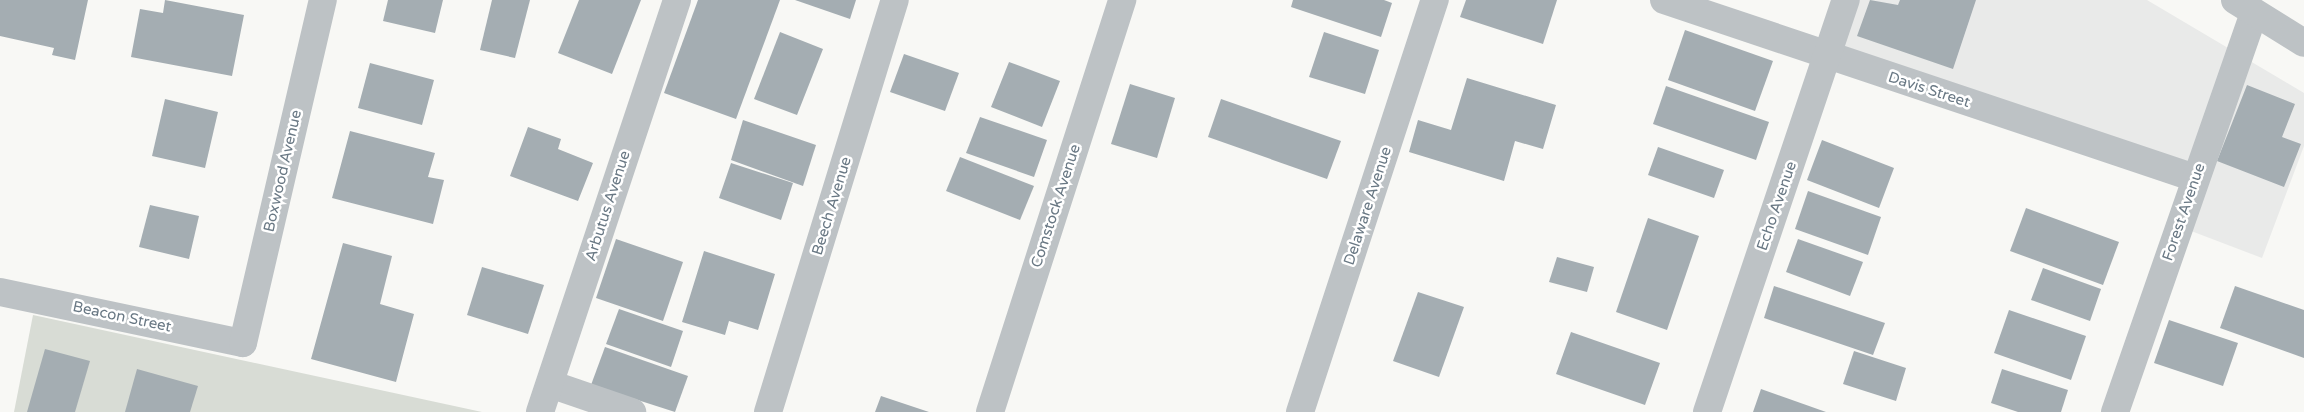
<!DOCTYPE html>
<style>
body{margin:0}
#map{position:relative;width:2304px;height:412px;overflow:hidden;background:#f8f8f5;font-family:"Varela Round",sans-serif}
div>[style]{position:absolute}
.built>*{inset:0;background:#e9eae9}
.green>*{inset:0;background:#d8dcd5}
.building>*{inset:0;background:#a4adb2}
.minor>*{height:28px;margin:-14px;padding:0 14px;transform-origin:14px;border-radius:14px;background:#bdc2c5}
.tertiary>*{height:28px;margin:-14px;padding:0 14px;transform-origin:14px;border-radius:14px;background:#bdc2c5}
span{translate:-50% -50%;white-space:nowrap;text-align:center;line-height:1.15;-webkit-text-stroke:5px #fff;paint-order:stroke}
.street-label{font-size:15px;color:#697884}
</style>
<div id="map">
<div class="built">
<i style="clip-path:polygon(1846px 0,2147px 0,2304px 93px,2304px 146px,2262px 258px,2178px 226px,2195px 178px,1828px 56px)"></i>
</div>
<div class="green">
<i style="clip-path:polygon(33px 315px,482px 412px,14px 412px)"></i>
</div>
<div class="building">
<i style="clip-path:polygon(0 0,88px 0,75px 60px,52px 55px,54px 48px,0 36px)"></i>
<i style="clip-path:polygon(165px 0,244px 15px,232px 76px,131px 57px,140px 9px,163px 13px)"></i>
<i style="clip-path:polygon(388px 0,443px 0,435px 33px,383px 21px)"></i>
<i style="clip-path:polygon(492px 0,530px 0,515px 58px,480px 50px)"></i>
<i style="clip-path:polygon(579px 0,641px 0,612px 74px,558px 53px)"></i>
<i style="clip-path:polygon(698px 0,780px 0,736px 119px,664px 93px)"></i>
<i style="clip-path:polygon(795px 0,856px 0,850px 19px)"></i>
<i style="clip-path:polygon(1293px 0,1384px 0,1392px 3px,1381px 37px,1291px 7px)"></i>
<i style="clip-path:polygon(1466px 0,1557px 0,1543px 44px,1460px 17px)"></i>
<i style="clip-path:polygon(1870px 0,1898px 5px,1900px 0,1976px 0,1953px 69px,1857px 36px)"></i>
<i style="clip-path:polygon(1685px 30px,1773px 61px,1755px 111px,1668px 80px)"></i>
<i style="clip-path:polygon(780px 32px,823px 49px,797px 115px,754px 99px)"></i>
<i style="clip-path:polygon(1324px 32px,1379px 50px,1365px 94px,1309px 77px)"></i>
<i style="clip-path:polygon(904px 54px,959px 73px,945px 111px,890px 92px)"></i>
<i style="clip-path:polygon(1009px 62px,1060px 81px,1042px 127px,991px 107px)"></i>
<i style="clip-path:polygon(370px 63px,434px 80px,422px 125px,358px 108px)"></i>
<i style="clip-path:polygon(1467px 78px,1556px 105px,1543px 149px,1515px 141px,1504px 181px,1409px 152px,1418px 120px,1451px 130px)"></i>
<i style="clip-path:polygon(1130px 84px,1175px 98px,1157px 158px,1111px 144px)"></i>
<i style="clip-path:polygon(2247px 85px,2295px 104px,2282px 137px,2301px 144px,2284px 187px,2217px 161px)"></i>
<i style="clip-path:polygon(1666px 86px,1769px 122px,1756px 160px,1653px 124px)"></i>
<i style="clip-path:polygon(165px 99px,218px 112px,205px 168px,152px 156px)"></i>
<i style="clip-path:polygon(1221px 99px,1341px 141px,1327px 179px,1208px 137px)"></i>
<i style="clip-path:polygon(980px 117px,1047px 140px,1034px 177px,966px 153px)"></i>
<i style="clip-path:polygon(743px 120px,816px 145px,803px 186px,731px 160px)"></i>
<i style="clip-path:polygon(528px 127px,561px 139px,558px 149px,593px 163px,578px 201px,510px 176px)"></i>
<i style="clip-path:polygon(350px 131px,435px 153px,428px 177px,444px 180px,433px 224px,332px 198px)"></i>
<i style="clip-path:polygon(1822px 140px,1894px 168px,1879px 208px,1807px 180px)"></i>
<i style="clip-path:polygon(1658px 147px,1724px 170px,1714px 198px,1648px 175px)"></i>
<i style="clip-path:polygon(960px 157px,1034px 186px,1020px 220px,946px 191px)"></i>
<i style="clip-path:polygon(731px 163px,793px 183px,781px 220px,719px 198px)"></i>
<i style="clip-path:polygon(1808px 191px,1881px 217px,1868px 255px,1795px 229px)"></i>
<i style="clip-path:polygon(150px 205px,199px 216px,189px 259px,139px 247px)"></i>
<i style="clip-path:polygon(2026px 208px,2119px 242px,2103px 285px,2010px 251px)"></i>
<i style="clip-path:polygon(1648px 218px,1699px 236px,1667px 330px,1616px 312px)"></i>
<i style="clip-path:polygon(616px 239px,683px 262px,663px 321px,596px 298px)"></i>
<i style="clip-path:polygon(1798px 239px,1863px 262px,1850px 296px,1786px 272px)"></i>
<i style="clip-path:polygon(343px 243px,392px 256px,380px 304px,414px 314px,396px 382px,311px 359px)"></i>
<i style="clip-path:polygon(704px 251px,775px 274px,758px 330px,729px 321px,725px 335px,682px 322px)"></i>
<i style="clip-path:polygon(1557px 257px,1594px 267px,1587px 292px,1549px 282px)"></i>
<i style="clip-path:polygon(482px 267px,544px 285px,528px 334px,467px 315px)"></i>
<i style="clip-path:polygon(2043px 268px,2101px 289px,2090px 321px,2031px 300px)"></i>
<i style="clip-path:polygon(1774px 286px,1885px 323px,1873px 355px,1764px 318px)"></i>
<i style="clip-path:polygon(2235px 286px,2304px 310px,2304px 358px,2220px 328px)"></i>
<i style="clip-path:polygon(1418px 292px,1464px 307px,1439px 377px,1393px 361px)"></i>
<i style="clip-path:polygon(619px 309px,683px 331px,671px 367px,606px 344px)"></i>
<i style="clip-path:polygon(2009px 310px,2086px 336px,2071px 380px,1994px 353px)"></i>
<i style="clip-path:polygon(2169px 320px,2238px 343px,2223px 386px,2154px 363px)"></i>
<i style="clip-path:polygon(1571px 332px,1660px 363px,1645px 405px,1556px 374px)"></i>
<i style="clip-path:polygon(605px 347px,688px 376px,675px 412px,591px 385px)"></i>
<i style="clip-path:polygon(45px 349px,90px 361px,75px 412px,27px 412px)"></i>
<i style="clip-path:polygon(1854px 351px,1906px 368px,1896px 401px,1843px 384px)"></i>
<i style="clip-path:polygon(137px 369px,198px 386px,190px 412px,125px 412px)"></i>
<i style="clip-path:polygon(2002px 369px,2068px 390px,2061px 412px,2018px 412px,1991px 403px)"></i>
<i style="clip-path:polygon(1761px 389px,1826px 412px,1753px 412px)"></i>
<i style="clip-path:polygon(881px 396px,929px 412px,875px 412px)"></i>
</div>
<div class="minor">
<i style="left:1664px;top:0;width:560px;rotate:18.53deg"></i>
<i style="left:0;top:292px;width:248px;rotate:11.9deg"></i>
<i style="left:243px;top:343px;width:352px;rotate:-76.9deg"></i>
<i style="left:550px;top:384px;width:87px;rotate:18.9deg"></i>
<i style="left:540px;top:412px;width:434px;rotate:-71.6deg"></i>
<i style="left:768px;top:412px;width:431px;rotate:-72.9deg"></i>
<i style="left:990px;top:412px;width:433px;rotate:-72.2deg"></i>
<i style="left:1300px;top:412px;width:434px;rotate:-71.9deg"></i>
<i style="left:1707px;top:412px;width:435px;rotate:-71.4deg"></i>
<i style="left:2115px;top:412px;width:423px;rotate:-70.8deg"></i>
</div>
<div class="tertiary">
<i style="left:2235px;top:0;width:81px;rotate:31.9deg"></i>
</div>
<div class="street-label">
<span style="left:1929px;top:90px;rotate:18deg">Davis Street</span>
<span style="left:283px;top:171px;rotate:-77deg">Boxwood Avenue</span>
<span style="left:608px;top:206px;rotate:-72deg">Arbutus Avenue</span>
<span style="left:832px;top:206px;rotate:-73deg">Beech Avenue</span>
<span style="left:1056px;top:206px;rotate:-72deg">Comstock Avenue</span>
<span style="left:1368px;top:206px;rotate:-72deg">Delaware Avenue</span>
<span style="left:1777px;top:206px;rotate:-71deg">Echo Avenue</span>
<span style="left:2184px;top:212px;rotate:-71deg">Forest Avenue</span>
<span style="left:122px;top:317px;rotate:12deg">Beacon Street</span>
</div>
</div>
